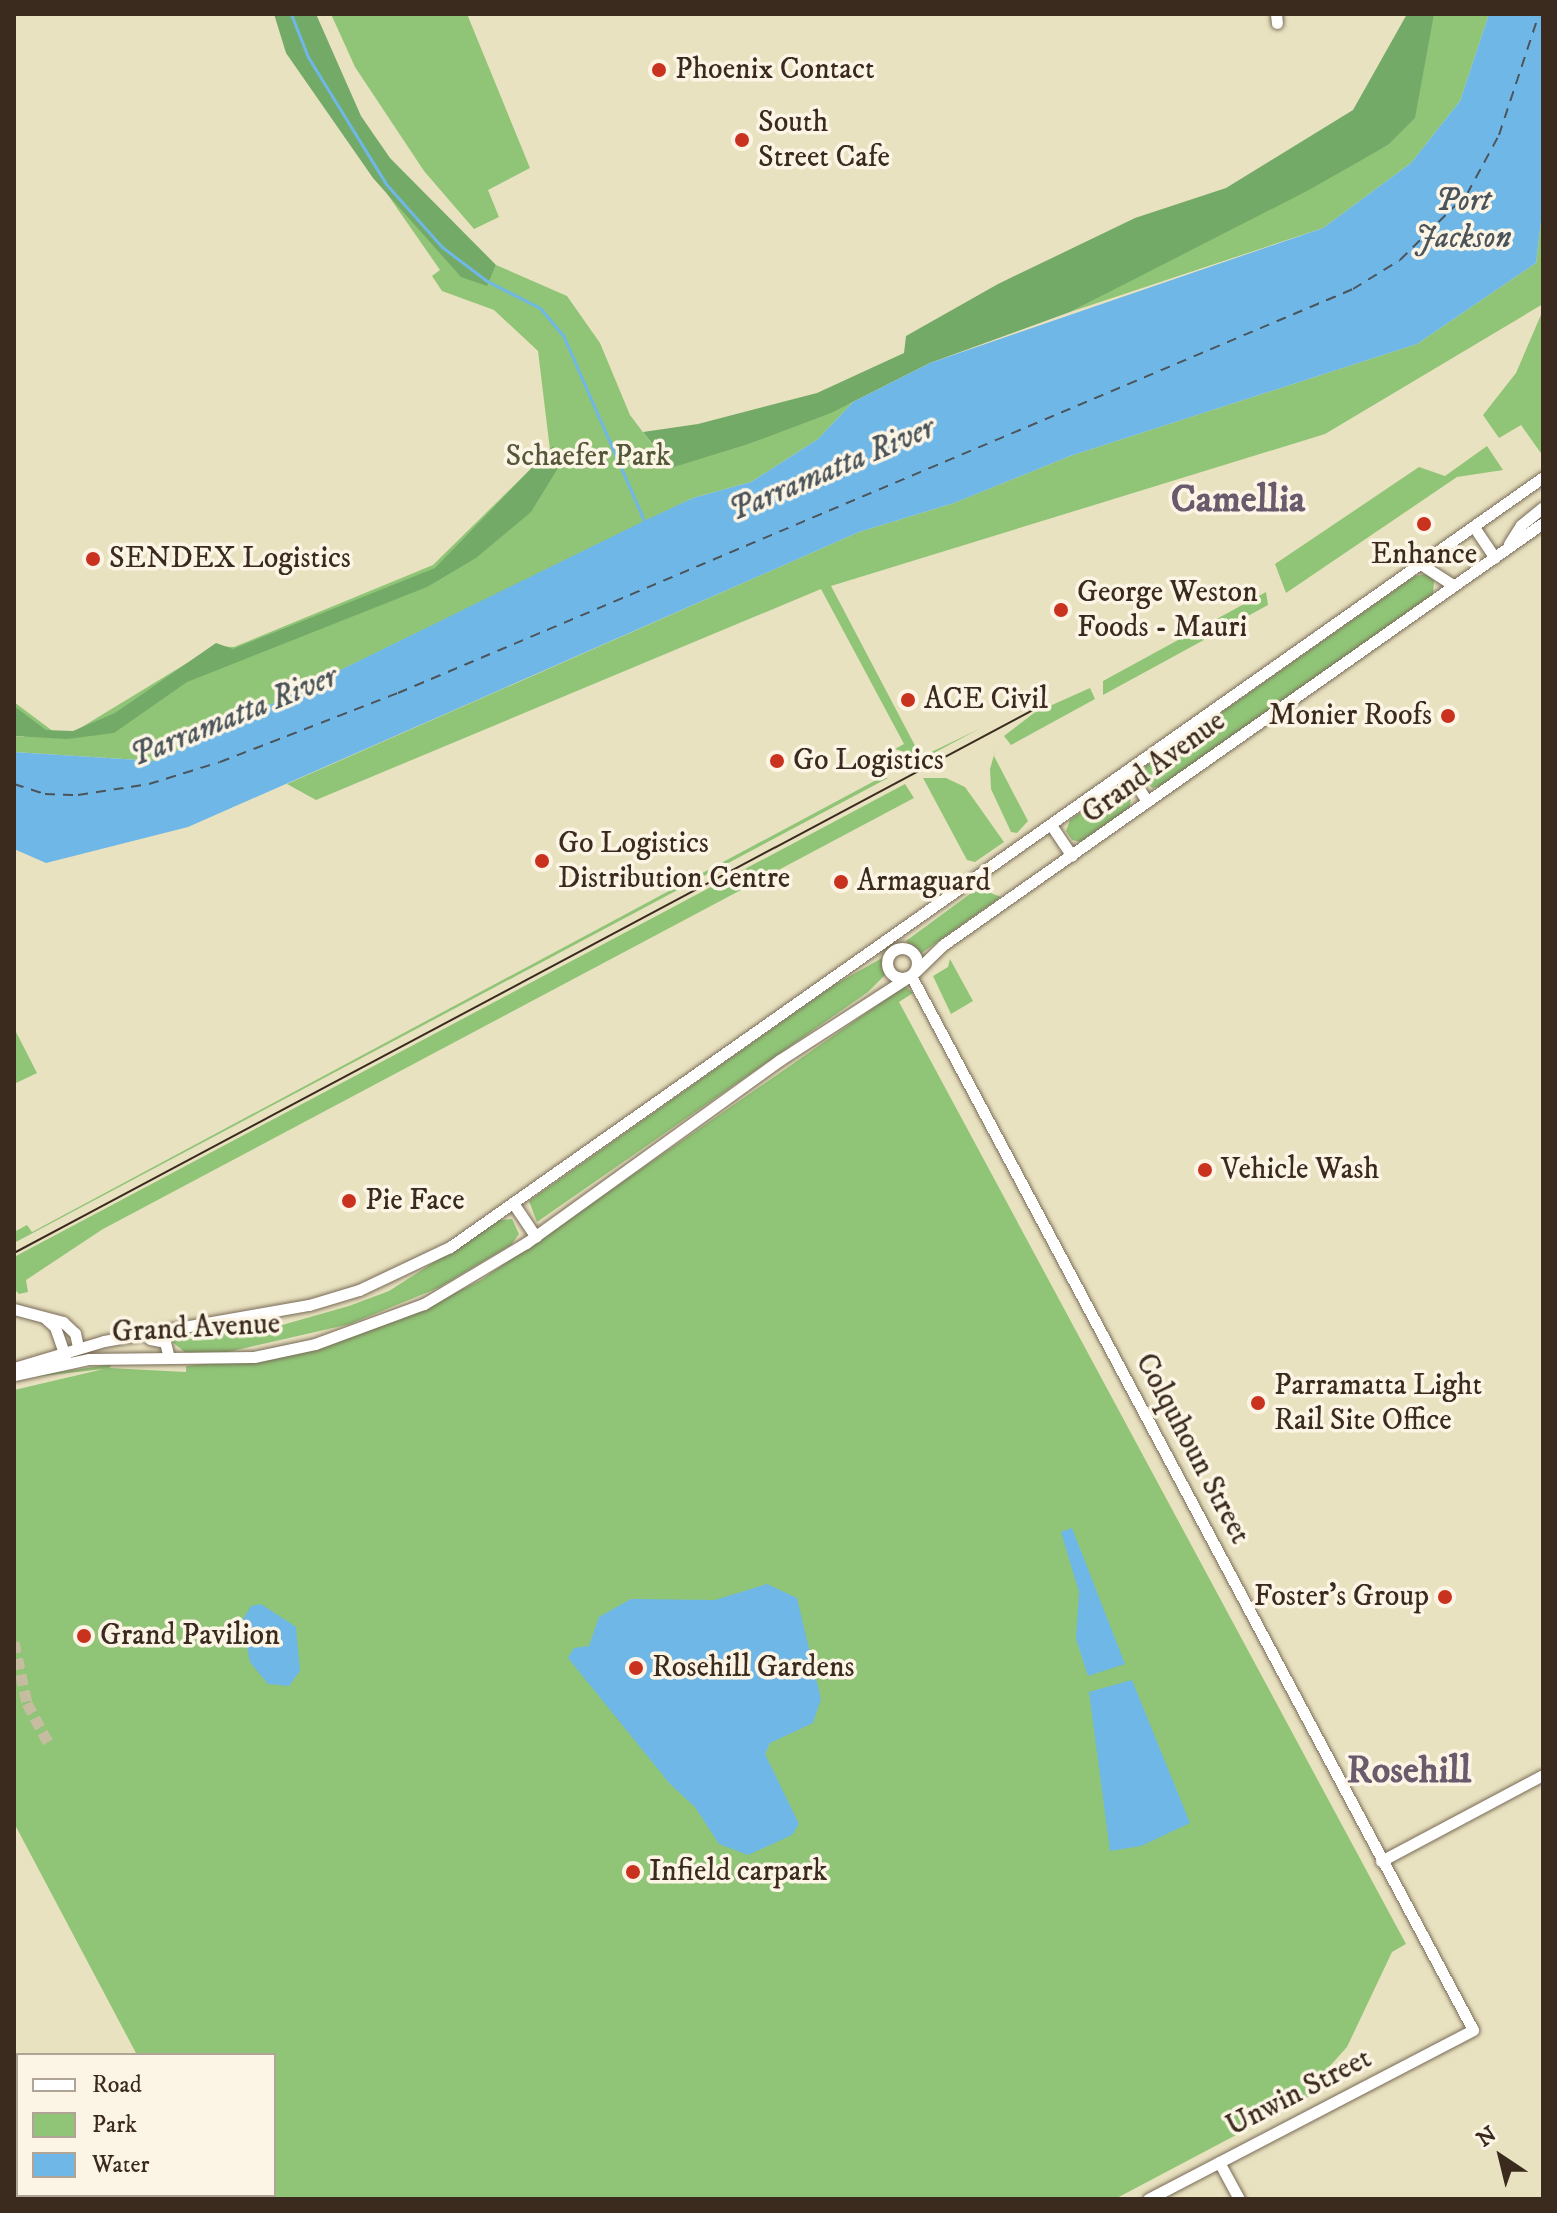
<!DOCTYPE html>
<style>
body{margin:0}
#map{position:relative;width:1557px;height:2213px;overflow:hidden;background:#e9e2c0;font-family:"IM FELL DW Pica",serif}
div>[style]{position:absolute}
.green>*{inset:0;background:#90c577}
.forest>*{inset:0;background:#74aa68}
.water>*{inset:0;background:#6fb7e7}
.stream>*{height:3px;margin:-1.5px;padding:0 1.5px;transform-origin:1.5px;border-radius:1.5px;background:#6fb7e7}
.ferry>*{height:2px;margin-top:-1px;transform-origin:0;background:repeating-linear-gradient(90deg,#4b545a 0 10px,transparent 0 18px)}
.minor-tunnel>*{height:11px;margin-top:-5.5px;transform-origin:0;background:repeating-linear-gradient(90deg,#c6bda0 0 11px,transparent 0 16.5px)}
.roads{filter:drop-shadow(0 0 2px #786a57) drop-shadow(0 0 2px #786a57)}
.minor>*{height:11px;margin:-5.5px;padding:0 5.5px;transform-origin:5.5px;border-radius:5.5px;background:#fff}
.minor>.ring{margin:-5.5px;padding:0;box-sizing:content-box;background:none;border:11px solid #fff;border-radius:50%}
.major>*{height:14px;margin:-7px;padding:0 7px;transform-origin:7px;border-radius:7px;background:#fff}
.tram>*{height:2px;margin:-1px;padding:0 1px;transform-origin:1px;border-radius:1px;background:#3b2a1e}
.dots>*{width:22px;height:22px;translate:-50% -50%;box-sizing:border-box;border:4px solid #fcf5e5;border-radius:50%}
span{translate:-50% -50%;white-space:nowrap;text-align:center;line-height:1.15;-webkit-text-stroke:7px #fcf5e5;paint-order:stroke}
.poi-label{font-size:30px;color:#3b2a1e}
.left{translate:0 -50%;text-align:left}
.right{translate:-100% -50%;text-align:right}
.park-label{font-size:30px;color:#545839}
.street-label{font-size:30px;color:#3b2a1e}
.water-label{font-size:32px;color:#4b545a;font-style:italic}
.district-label{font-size:38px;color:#6a5a6c;font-weight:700}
.frame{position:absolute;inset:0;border:16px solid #3b2a1e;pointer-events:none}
.legend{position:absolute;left:16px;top:2053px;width:260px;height:144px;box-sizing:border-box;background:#fcf5e5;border:2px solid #afa495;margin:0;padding:10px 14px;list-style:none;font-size:24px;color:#3b2a1e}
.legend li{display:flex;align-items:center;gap:16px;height:40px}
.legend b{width:40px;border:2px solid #afa495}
.north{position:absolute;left:1461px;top:2117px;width:80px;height:80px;-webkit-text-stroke:6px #fcf5e5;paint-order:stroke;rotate:325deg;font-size:22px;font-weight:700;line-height:32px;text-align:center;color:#3b2a1e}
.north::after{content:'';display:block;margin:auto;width:28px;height:36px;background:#3b2a1e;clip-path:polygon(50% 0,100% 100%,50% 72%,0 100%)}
</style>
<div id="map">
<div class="green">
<i style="clip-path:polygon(331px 14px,467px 14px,530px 168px,488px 190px,499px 217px,474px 229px,424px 171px,355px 67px)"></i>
<i style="clip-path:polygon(1434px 14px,1489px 14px,1460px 101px,1411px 163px,1323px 228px,1070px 312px,1388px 145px)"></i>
<i style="clip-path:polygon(317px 93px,357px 121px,491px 276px,496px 265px,567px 296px,600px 343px,630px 415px,670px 468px,746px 445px,853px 402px,818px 439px,751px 482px,693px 498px,155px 761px,14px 752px,14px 736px,25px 737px,14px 726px,14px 702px,54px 732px,72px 733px,215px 646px,234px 647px,433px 565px,550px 450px,538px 351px,494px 310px,442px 291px,432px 276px,440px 270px)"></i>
<i style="clip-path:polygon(1543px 205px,1543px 304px,1325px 434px,831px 586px,921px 757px,981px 728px,915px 763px,908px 753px,895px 749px,904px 744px,821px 589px,316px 800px,287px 784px,859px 532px,954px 503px,1070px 456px,1417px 344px,1536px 263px)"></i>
<i style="clip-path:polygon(1543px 310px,1543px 456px,1521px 425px,1499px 438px,1483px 415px,1516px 373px)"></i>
<i style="clip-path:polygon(1487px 446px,1503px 470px,1457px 477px,1286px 593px,1275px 564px,1419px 467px,1445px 476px)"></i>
<i style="clip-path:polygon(1427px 574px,1434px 581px,1433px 594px,1162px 786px,1152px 788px,1143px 777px,1145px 766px,1415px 576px)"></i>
<i style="clip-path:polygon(1266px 592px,1268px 605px,1103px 695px,1103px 681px)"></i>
<i style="clip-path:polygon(1090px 688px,1095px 699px,1011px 745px,1004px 736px,1034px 713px)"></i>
<i style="clip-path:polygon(996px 748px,994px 756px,1028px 821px,1017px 833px,1011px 832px,991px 789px,990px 769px)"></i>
<i style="clip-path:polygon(880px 778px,888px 778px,14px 1243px,14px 1232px,27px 1225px,32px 1232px)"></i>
<i style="clip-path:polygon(923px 778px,946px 778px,965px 787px,1004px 842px,975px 862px,967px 860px)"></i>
<i style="clip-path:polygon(905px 784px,914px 798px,103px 1229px,26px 1280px,28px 1292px,19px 1294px,14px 1289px,14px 1257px)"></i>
<i style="clip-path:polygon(1117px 786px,1125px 787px,1131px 796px,1130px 808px,1080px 842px,1072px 840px,1066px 831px,1070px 820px)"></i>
<i style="clip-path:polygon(978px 888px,1001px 897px,919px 955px,906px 941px)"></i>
<i style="clip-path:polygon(882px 958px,885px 975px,868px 992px,537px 1222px,529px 1201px,834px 985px)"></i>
<i style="clip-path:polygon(950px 959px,973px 1001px,951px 1014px,933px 976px,948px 967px)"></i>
<i style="clip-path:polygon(905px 986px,913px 993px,899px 1002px,1406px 1944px,1392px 1952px,1347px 2047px,1320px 2077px,1325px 2088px,1115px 2199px,214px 2199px,212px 2195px,274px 2195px,274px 2055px,137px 2055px,14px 1823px,14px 1390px,104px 1369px,14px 1379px,113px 1364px,109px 1368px,186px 1372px,186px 1366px,296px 1354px,400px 1320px,481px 1280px)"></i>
<i style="clip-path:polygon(14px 1028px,37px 1073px,14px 1084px)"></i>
<i style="clip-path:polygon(512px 1219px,519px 1234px,511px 1245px,438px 1288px,350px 1324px,228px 1352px,186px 1353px,166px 1337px,243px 1325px,282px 1325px,349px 1306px,389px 1291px,500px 1220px)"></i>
</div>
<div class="forest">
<i style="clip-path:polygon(274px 14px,316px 14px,361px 116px,390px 158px,496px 265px,487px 286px,461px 277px,373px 178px,286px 53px)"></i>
<i style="clip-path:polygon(1407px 14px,1434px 14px,1415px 118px,1388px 145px,1307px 191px,1070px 312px,930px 363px,831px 413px,746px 445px,671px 468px,643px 432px,698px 424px,817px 393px,904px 353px,906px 336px,998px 284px,1135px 218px,1226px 188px,1353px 110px)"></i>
<i style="clip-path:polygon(553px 446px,558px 468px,531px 512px,476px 558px,427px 587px,187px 682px,114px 733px,67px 739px,14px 736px,14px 706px,46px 730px,73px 731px,115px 713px,216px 643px,233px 649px,435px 568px)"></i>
</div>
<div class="water">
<i style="clip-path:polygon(1489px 14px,1543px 14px,1543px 205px,1536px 263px,1417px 344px,1070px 456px,954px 503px,859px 532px,188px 827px,46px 863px,14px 849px,14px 752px,155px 761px,644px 521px,693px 498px,751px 482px,818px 439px,853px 402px,930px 363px,1323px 228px,1411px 163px,1460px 101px)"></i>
<i style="clip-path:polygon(1072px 1528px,1125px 1664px,1088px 1676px,1076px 1639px,1079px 1592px,1061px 1532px)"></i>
<i style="clip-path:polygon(767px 1584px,797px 1598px,821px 1699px,813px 1723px,770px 1743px,765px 1754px,799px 1824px,792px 1835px,748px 1855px,719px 1844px,695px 1807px,670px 1784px,568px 1658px,574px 1648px,589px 1646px,599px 1617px,631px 1599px,715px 1600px)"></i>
<i style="clip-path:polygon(261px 1604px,296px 1627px,300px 1671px,289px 1686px,268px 1684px,250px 1662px,242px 1621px,251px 1606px)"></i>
<i style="clip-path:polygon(1132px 1680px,1190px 1823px,1141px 1846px,1110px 1851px,1089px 1692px)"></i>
</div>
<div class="stream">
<i style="left:291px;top:14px;width:46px;rotate:68.4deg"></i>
<i style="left:308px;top:57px;width:149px;rotate:58.4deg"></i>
<i style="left:386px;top:184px;width:84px;rotate:48.4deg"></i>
<i style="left:442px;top:247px;width:56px;rotate:37.1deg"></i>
<i style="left:487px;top:281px;width:59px;rotate:27deg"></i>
<i style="left:540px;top:308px;width:35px;rotate:50deg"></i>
<i style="left:563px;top:335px;width:205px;rotate:66.4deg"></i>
</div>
<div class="ferry">
<i style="left:14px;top:784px;width:33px;rotate:18deg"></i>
<i style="left:45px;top:794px;width:33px;rotate:2deg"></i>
<i style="left:78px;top:795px;width:72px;rotate:-8.8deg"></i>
<i style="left:149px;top:784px;width:74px;rotate:-17.2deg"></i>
<i style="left:220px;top:762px;width:191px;rotate:-21.2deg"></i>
<i style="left:398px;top:693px;width:1037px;rotate:-22.93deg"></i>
<i style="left:1353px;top:289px;width:55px;rotate:-31.7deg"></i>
<i style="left:1400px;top:260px;width:94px;rotate:-44.6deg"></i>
<i style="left:1467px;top:194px;width:67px;rotate:-61.5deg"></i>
<i style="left:1499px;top:135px;width:127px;rotate:-71.7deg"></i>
</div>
<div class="minor-tunnel">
<i style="left:14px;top:1642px;width:62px;rotate:78deg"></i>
<i style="left:27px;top:1703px;width:47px;rotate:61.8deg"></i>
</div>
<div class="roads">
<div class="minor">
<i style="left:1276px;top:14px;width:9px;rotate:84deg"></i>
<i style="left:1474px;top:527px;width:37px;rotate:56deg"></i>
<i style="left:1509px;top:544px;width:22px;rotate:-58deg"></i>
<i style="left:1521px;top:525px;width:28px;rotate:-39deg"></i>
<i style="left:1422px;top:565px;width:38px;rotate:33deg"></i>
<i style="left:1128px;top:771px;width:36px;rotate:58deg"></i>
<i style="left:1051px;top:825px;width:37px;rotate:56deg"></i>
<i class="ring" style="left:887px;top:948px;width:19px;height:19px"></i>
<i style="left:915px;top:972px;width:39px;rotate:-44deg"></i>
<i style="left:943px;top:945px;width:734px;rotate:-35.12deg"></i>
<i style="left:911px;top:976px;width:1194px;rotate:61.93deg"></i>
<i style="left:1473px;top:2030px;width:366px;rotate:152.5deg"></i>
<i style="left:515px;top:1206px;width:37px;rotate:56deg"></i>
<i style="left:14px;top:1309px;width:51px;rotate:14.9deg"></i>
<i style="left:63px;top:1322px;width:16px;rotate:43deg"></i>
<i style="left:75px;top:1333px;width:14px;rotate:78deg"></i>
<i style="left:45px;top:1318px;width:13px;rotate:42deg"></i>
<i style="left:55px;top:1327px;width:31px;rotate:71deg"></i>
<i style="left:150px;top:1339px;width:15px;rotate:11deg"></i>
<i style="left:165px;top:1342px;width:16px;rotate:76deg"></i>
<i style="left:14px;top:1368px;width:94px;rotate:-16.7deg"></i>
<i style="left:104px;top:1341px;width:208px;rotate:-10deg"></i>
<i style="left:309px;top:1305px;width:52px;rotate:-16.7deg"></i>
<i style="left:359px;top:1290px;width:101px;rotate:-25.3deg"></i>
<i style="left:450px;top:1247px;width:1337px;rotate:-35.16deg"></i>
<i style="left:14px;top:1375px;width:77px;rotate:-12deg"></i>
<i style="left:89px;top:1359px;width:165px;rotate:-0.7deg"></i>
<i style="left:254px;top:1357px;width:62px;rotate:-12deg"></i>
<i style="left:315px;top:1344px;width:116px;rotate:-20.2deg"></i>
<i style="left:424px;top:1304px;width:119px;rotate:-30.9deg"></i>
<i style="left:526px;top:1243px;width:313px;rotate:-35.8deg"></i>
<i style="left:780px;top:1060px;width:149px;rotate:-32.9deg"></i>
<i style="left:1381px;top:1861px;width:183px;rotate:-28deg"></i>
<i style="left:1219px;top:2162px;width:42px;rotate:61.6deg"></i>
</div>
<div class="major">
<i style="left:14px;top:2072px;width:9px;rotate:63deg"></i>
<i style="left:14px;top:2115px;width:8px;rotate:60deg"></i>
<i style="left:57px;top:2195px;width:4px;rotate:63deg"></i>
<i style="left:78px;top:2195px;width:4px;rotate:63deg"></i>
</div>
</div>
<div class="tram">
<i style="left:14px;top:1253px;width:1159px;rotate:-28.05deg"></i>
</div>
<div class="dots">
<i style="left:659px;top:70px;background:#c8321e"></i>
<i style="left:742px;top:140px;background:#c8321e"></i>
<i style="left:1424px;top:524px;background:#c8321e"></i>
<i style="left:93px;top:559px;background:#c8321e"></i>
<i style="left:1061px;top:610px;background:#c8321e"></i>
<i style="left:908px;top:700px;background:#c8321e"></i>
<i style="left:1448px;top:716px;background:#c8321e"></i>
<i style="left:777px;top:761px;background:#c8321e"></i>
<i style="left:542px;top:861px;background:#c8321e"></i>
<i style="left:841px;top:882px;background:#c8321e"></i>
<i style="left:1205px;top:1170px;background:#c8321e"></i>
<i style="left:349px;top:1201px;background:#c8321e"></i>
<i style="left:1258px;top:1403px;background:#c8321e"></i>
<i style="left:1445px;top:1597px;background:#c8321e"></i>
<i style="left:84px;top:1636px;background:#c8321e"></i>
<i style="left:636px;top:1668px;background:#c8321e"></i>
<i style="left:633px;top:1872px;background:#c8321e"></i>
</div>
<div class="poi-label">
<span class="left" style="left:675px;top:70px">Phoenix Contact</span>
<span class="left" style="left:758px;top:140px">South<br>Street Cafe</span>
<span style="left:1424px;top:555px">Enhance</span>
<span class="left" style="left:109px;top:559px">SENDEX Logistics</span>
<span class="left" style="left:1077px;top:610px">George Weston<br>Foods - Mauri</span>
<span class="left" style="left:924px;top:700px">ACE Civil</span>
<span class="right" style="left:1432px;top:716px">Monier Roofs</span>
<span class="left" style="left:793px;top:761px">Go Logistics</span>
<span class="left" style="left:558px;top:861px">Go Logistics<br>Distribution Centre</span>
<span class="left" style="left:857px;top:882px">Armaguard</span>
<span class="left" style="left:1221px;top:1170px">Vehicle Wash</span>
<span class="left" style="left:365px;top:1201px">Pie Face</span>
<span class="left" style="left:1274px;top:1403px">Parramatta Light<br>Rail Site Office</span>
<span class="right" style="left:1429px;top:1597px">Foster's Group</span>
<span class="left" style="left:100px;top:1636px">Grand Pavilion</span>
<span class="left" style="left:652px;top:1668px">Rosehill Gardens</span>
<span class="left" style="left:649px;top:1872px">Infield carpark</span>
</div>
<div class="park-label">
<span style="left:588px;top:457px">Schaefer Park</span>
</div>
<div class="street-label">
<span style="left:1154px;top:768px;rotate:-36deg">Grand Avenue</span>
<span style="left:196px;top:1329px;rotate:-3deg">Grand Avenue</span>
<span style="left:1192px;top:1449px;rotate:62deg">Colquhoun Street</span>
<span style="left:1299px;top:2093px;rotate:-27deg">Unwin Street</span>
</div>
<div class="water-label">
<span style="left:1463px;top:220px">Port<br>Jackson</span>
<span style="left:832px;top:470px;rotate:-23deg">Parramatta River</span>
<span style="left:234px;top:717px;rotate:-22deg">Parramatta River</span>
</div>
<div class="district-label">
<span style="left:1238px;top:501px">Camellia</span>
<span style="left:1409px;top:1772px">Rosehill</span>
</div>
<div class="frame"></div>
<ul class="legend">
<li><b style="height:10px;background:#fff"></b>Road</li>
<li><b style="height:22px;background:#90c577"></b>Park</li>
<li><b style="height:22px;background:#6fb7e7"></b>Water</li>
</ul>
<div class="north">N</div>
</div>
